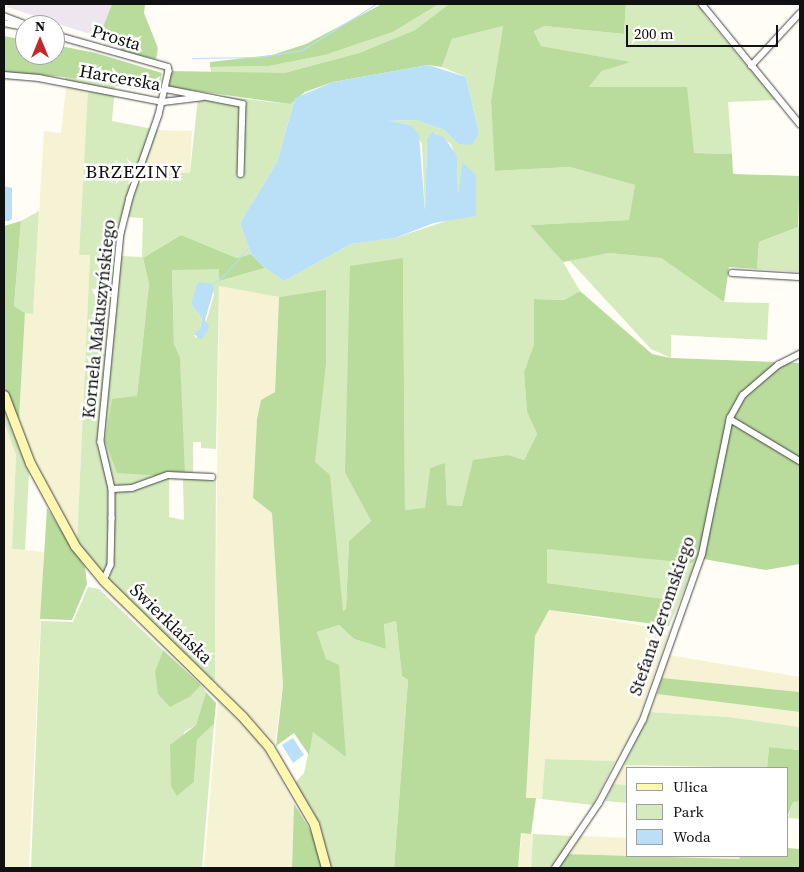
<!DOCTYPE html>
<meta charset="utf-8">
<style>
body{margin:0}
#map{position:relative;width:804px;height:872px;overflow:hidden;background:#fffdf5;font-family:"Source Serif 4",serif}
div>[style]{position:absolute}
.industrial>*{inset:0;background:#eee6ef}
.farmland>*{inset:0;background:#f6f3d4}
.green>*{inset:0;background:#d5ebbd}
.forest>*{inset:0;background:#b9dc9c}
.water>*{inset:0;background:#b9e0f7}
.stream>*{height:1px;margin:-0.5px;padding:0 0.5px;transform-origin:0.5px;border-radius:0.5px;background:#b9e0f7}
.roads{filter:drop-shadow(0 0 1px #444) drop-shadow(0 0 1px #444)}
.street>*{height:5.5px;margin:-2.75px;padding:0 2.75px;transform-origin:2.75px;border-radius:2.75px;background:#fff}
.secondary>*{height:9px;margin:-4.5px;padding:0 4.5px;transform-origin:4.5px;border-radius:4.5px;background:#fff6b0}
span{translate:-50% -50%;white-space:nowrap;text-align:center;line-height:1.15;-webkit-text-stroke:5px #fff;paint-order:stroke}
.street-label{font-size:18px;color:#111}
.neighbourhood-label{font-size:19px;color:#111;letter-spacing:1px}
.frame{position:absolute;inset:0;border:5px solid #111;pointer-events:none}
.legend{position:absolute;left:626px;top:767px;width:162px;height:90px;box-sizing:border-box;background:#fff;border:1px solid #a0a0a0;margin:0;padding:6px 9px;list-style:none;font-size:15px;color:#111}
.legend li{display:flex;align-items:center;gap:10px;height:25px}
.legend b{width:25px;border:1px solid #a0a0a0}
.north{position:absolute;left:15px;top:15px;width:50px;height:50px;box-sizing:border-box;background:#fff;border:1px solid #a0a0a0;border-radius:50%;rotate:0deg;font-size:14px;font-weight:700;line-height:20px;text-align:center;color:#111}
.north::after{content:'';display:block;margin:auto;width:18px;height:22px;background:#c4262e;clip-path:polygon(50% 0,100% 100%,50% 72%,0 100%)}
.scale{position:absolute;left:626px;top:25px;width:152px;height:22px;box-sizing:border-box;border:2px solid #111;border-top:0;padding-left:6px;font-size:15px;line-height:18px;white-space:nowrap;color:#111;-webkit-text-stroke:4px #fff;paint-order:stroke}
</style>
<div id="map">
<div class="industrial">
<i style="clip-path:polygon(8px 4px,112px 4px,99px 37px,7px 7px)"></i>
</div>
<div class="farmland">
<i style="clip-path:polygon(66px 87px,88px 88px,79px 255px,90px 255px,77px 543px,31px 454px,19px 419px,25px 313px,33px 313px,44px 131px,61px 133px)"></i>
<i style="clip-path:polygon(158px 130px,192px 131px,190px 173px,143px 173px)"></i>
<i style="clip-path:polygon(219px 286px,279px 297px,275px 392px,261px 400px,257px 419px,253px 498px,272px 513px,283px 686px,275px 744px,215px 682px)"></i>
<i style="clip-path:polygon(4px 422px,16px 455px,12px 549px,44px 552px,29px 868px,4px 868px)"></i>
<i style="clip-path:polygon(549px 610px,670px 630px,634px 729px,615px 761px,545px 759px,542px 799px,526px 798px,535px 636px)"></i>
<i style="clip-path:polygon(669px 655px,800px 677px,800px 692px,659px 678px)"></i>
<i style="clip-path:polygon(657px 694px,800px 712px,800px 727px,729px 717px,650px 712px)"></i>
<i style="clip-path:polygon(218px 701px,259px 740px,294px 804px,292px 868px,204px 868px)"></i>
<i style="clip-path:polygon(624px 765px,673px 768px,628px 768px,628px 785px,613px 784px)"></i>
<i style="clip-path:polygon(522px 833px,533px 834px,531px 868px,518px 868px)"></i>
<i style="clip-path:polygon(581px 836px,628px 838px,628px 856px,740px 856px,739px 859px,568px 854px)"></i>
</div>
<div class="green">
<i style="clip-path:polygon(439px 4px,449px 4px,415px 30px,359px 53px,284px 73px,212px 74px,210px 67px,269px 66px,325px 55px,393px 32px)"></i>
<i style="clip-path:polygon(626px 4px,700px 4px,705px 16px,776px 100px,728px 102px,732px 154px,694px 153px,589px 87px,602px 71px,630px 62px,541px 46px,534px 30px,544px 26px,624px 34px)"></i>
<i style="clip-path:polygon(evenodd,503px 26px,491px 101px,496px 171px,570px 167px,635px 185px,630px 220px,531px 225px,563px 262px,580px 291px,564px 300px,534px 299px,534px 344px,524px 372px,527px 412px,537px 434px,524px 460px,507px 455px,463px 506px,447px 505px,445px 464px,430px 468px,425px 509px,405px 510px,403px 258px,345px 473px,371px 521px,349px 541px,346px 609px,343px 611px,314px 462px,326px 365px,326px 291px,279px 297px,219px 286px,216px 449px,201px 448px,201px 442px,193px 442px,193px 478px,216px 479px,215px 682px,133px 606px,77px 543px,90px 255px,79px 255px,88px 89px,66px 87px,65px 77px,115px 86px,112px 121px,158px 130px,143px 173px,190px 173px,198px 97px,222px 104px,219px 96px,290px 104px,295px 98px,277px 162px,240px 223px,251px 254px,237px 258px,181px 235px,143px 258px,149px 284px,137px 396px,169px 477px,169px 517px,184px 520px,180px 357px,174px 344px,172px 269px,219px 269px,219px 281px,265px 268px,284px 281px,351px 244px,395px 238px,464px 215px,462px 163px,458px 196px,457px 162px,451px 144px,436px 133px,427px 139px,425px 212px,422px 144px,411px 125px,387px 121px,416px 120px,444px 130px,458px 144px,479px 133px,466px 77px,442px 67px,452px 39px,503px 26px,127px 217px,143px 218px,142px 257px,121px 256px,127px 217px,503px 26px,212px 284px,214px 295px,206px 322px,196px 338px,194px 335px,200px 329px,202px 318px,191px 304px,212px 284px)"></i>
<i style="clip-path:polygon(39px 211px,33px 314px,25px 313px,14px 306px,21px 221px)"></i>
<i style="clip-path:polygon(800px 222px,800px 272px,757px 269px,759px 242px,798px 227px)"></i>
<i style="clip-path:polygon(609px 253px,661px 258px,724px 302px,769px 303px,767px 340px,671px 335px,671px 358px,651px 349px,569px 260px)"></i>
<i style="clip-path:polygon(4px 408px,29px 473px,25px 550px,12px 549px,16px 455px,4px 422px)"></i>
<i style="clip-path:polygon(547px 549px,567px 549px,698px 558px,669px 626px,672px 600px,547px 583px)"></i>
<i style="clip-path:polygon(88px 587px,99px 589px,163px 650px,155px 671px,191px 696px,201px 685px,206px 692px,196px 725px,184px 732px,177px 796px,194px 782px,197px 740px,214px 724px,202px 868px,31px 868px,41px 621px,73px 622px)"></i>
<i style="clip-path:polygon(396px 621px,402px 676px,408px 680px,394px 868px,327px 868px,320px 824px,294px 784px,304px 773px,313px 731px,345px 756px,326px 660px,317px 632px,339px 625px,354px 639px,386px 649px,384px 623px)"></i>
<i style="clip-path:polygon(650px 712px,729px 717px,800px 727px,800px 750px,769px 747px,767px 768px,624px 765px)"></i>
<i style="clip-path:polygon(545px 759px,615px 761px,593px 805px,542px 799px)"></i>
<i style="clip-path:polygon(613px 784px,628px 785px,628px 803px,605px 801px)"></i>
<i style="clip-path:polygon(793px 801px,800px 801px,800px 819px,788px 818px)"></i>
<i style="clip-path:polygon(533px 834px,573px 836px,551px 868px,531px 868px)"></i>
</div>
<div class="forest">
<i style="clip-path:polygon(112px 4px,145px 4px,144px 13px,158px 48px,156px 59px,120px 51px,121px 44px,99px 37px)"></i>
<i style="clip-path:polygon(382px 4px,439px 4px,393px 32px,325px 55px,269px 66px,210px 67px,210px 62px,272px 55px,306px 44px)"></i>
<i style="clip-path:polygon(449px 4px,635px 4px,626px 4px,624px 34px,544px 26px,534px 31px,541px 46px,631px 62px,602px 71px,589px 87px,687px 87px,694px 153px,732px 154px,733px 174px,800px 176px,798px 227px,759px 242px,757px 269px,729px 267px,724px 302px,661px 258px,609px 253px,563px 262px,530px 225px,629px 220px,635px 185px,570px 167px,495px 171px,491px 101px,503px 26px,452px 39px,442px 67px,428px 65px,333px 82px,305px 92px,290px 104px,169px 87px,169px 71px,284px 73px,359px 53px,415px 30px)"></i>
<i style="clip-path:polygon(4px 36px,25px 40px,25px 55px,55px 55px,55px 45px,96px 53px,162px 73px,158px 93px,65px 77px,4px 72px)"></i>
<i style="clip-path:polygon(21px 221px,14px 306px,25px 313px,19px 419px,4px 390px,4px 226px)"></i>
<i style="clip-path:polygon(181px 235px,237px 258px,251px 254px,265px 268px,219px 281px,219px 269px,172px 270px,174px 344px,180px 357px,185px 477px,117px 473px,105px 441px,112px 399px,137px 396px,149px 284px,143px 258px)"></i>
<i style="clip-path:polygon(403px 258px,405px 510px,425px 508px,430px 468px,445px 463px,447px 505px,462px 506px,473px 460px,508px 455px,524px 460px,537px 434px,527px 412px,524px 372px,534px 344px,534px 299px,564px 300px,580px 291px,652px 354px,671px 358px,800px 363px,800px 564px,766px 570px,698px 558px,691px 563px,547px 549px,547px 583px,672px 600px,669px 626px,549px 610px,535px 636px,526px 798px,536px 798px,531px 834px,521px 833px,518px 868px,394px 868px,408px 680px,402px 676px,396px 621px,384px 624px,386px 649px,354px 639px,339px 625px,317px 632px,326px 659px,339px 665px,346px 757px,313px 732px,309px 755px,294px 733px,276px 746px,283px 686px,272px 513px,253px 498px,257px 419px,261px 400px,275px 392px,279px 297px,326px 290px,326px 365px,315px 462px,330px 475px,343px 611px,346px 609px,349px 541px,371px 521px,345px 473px,350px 266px)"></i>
<i style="clip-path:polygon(47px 508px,85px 567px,87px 584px,72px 620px,40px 619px)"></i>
<i style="clip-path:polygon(163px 650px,201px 685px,191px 696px,170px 707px,158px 694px,155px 671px)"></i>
<i style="clip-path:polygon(662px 678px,800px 692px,800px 712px,657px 694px)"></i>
<i style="clip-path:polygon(206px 692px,216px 703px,214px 724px,197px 740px,194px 782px,177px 796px,171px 786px,170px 745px,196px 725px)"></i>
<i style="clip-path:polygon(769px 747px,800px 750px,800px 801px,793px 802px,788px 815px,788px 768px,767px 768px)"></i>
<i style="clip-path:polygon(294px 804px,314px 836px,322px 868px,292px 868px)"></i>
<i style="clip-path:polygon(788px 848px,800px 849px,800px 868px,557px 868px,564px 854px,739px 859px,740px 856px,788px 856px)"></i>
</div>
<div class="water">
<i style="clip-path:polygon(428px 65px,466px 77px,479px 133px,472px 145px,458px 144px,444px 130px,416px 120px,388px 121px,411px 125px,419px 134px,425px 211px,427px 139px,432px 132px,444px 137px,457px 156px,458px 195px,462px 162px,476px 175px,476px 216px,434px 223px,395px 238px,351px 244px,284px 281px,265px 268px,251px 254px,240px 223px,277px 162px,295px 98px,333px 82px)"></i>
<i style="clip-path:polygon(4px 186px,12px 188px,12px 219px,9px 221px,4px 221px)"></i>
<i style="clip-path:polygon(200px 282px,212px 284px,214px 289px,205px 320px,209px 326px,207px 332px,201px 340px,194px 334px,200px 329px,202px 318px,191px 304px,197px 284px)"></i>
<i style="clip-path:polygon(293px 738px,304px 755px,293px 763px,282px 745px)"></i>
</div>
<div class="stream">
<i style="left:192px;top:58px;width:67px;rotate:-0.9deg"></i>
<i style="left:259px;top:57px;width:44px;rotate:-9.2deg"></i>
<i style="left:302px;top:50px;width:87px;rotate:-31.9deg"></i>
<i style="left:212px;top:284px;width:14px;rotate:-36deg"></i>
<i style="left:223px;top:276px;width:39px;rotate:-48deg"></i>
</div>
<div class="roads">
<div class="street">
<i style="left:702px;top:4px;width:155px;rotate:50.8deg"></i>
<i style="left:4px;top:16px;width:26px;rotate:21deg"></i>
<i style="left:4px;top:23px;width:21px;rotate:11deg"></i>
<i style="left:55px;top:35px;width:117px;rotate:15.8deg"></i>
<i style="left:168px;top:67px;width:4px;rotate:76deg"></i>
<i style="left:169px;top:71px;width:45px;rotate:102.8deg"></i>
<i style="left:159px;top:115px;width:88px;rotate:109.3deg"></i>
<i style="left:130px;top:198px;width:36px;rotate:104deg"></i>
<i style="left:121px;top:233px;width:210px;rotate:95.5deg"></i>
<i style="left:101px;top:442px;width:48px;rotate:76.8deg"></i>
<i style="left:112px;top:489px;width:29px;rotate:90deg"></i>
<i style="left:112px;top:518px;width:47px;rotate:91.2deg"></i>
<i style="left:111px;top:565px;width:17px;rotate:114deg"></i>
<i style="left:751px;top:66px;width:72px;rotate:-47.2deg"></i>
<i style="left:4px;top:75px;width:35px;rotate:5deg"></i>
<i style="left:39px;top:78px;width:126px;rotate:11deg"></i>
<i style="left:163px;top:102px;width:39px;rotate:-7deg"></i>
<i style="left:166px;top:89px;width:78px;rotate:11deg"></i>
<i style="left:243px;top:104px;width:70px;rotate:91.6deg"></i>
<i style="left:732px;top:273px;width:68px;rotate:3.4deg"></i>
<i style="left:730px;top:419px;width:82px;rotate:31deg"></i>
<i style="left:112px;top:489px;width:20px;rotate:-3deg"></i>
<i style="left:132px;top:488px;width:38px;rotate:-20deg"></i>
<i style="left:168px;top:475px;width:44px;rotate:2.6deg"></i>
<i style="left:555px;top:868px;width:78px;rotate:-55.9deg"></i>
<i style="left:599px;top:803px;width:94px;rotate:-62.1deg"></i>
<i style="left:643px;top:720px;width:176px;rotate:-70.4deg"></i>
<i style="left:702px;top:554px;width:139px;rotate:-78.4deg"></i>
<i style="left:730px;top:418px;width:26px;rotate:-61deg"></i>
<i style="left:743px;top:395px;width:46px;rotate:-40.6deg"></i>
<i style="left:778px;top:365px;width:25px;rotate:-27deg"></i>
</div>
<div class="secondary">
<i style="left:4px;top:395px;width:73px;rotate:69.1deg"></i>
<i style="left:30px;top:463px;width:94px;rotate:61.5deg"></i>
<i style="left:75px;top:546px;width:45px;rotate:50.4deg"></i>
<i style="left:104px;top:581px;width:193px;rotate:44.4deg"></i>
<i style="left:242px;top:716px;width:41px;rotate:48.9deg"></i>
<i style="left:269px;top:747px;width:89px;rotate:59.7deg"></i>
<i style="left:314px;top:824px;width:46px;rotate:74.7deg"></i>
</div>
</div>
<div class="street-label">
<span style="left:116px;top:38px;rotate:17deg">Prosta</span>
<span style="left:120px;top:78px;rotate:10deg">Harcerska</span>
<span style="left:99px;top:319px;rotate:-84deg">Kornela Makuszyńskiego</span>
<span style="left:662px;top:616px;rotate:-71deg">Stefana Żeromskiego</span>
<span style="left:171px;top:624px;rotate:44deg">Świerklańska</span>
</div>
<div class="neighbourhood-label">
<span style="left:134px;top:172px">BRZEZINY</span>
</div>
<div class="frame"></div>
<ul class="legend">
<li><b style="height:6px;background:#fff6b0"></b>Ulica</li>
<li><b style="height:14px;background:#d5ebbd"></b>Park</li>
<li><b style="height:14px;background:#b9e0f7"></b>Woda</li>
</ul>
<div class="north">N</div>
<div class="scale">200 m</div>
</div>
